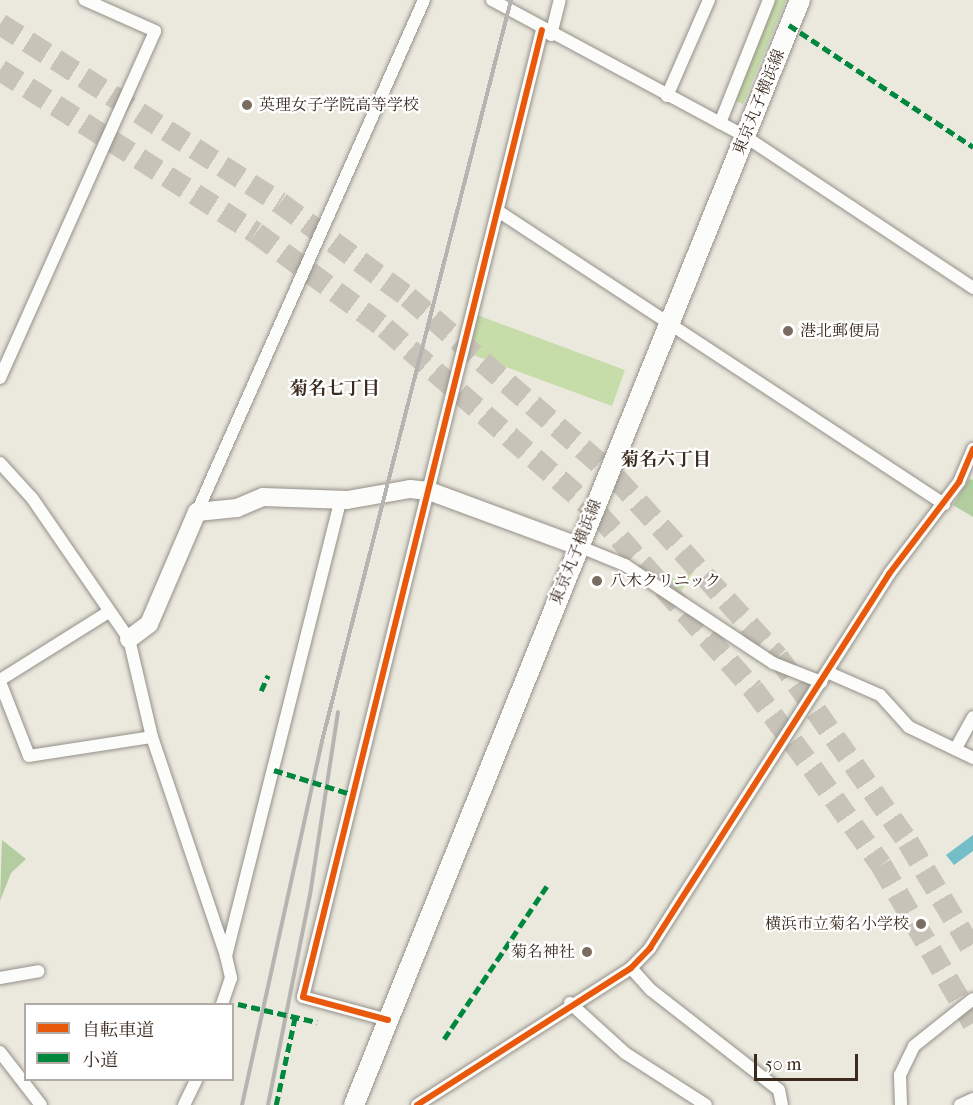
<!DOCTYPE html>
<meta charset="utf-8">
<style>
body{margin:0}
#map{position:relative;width:973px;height:1105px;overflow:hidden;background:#ebe9de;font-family:"IM FELL French Canon","Noto Serif JP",serif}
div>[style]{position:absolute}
.green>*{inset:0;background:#c6dca9}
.forest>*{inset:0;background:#b3cca0}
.water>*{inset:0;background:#73bec7}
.highway-tunnel>*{height:22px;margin-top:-11px;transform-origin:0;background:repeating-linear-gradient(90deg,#c8c3b8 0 22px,transparent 0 33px)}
.roads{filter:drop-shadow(0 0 2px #949089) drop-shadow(0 0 2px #949089)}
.street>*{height:12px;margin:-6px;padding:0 6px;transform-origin:6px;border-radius:6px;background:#fcfcfa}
.secondary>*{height:18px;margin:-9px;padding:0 9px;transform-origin:9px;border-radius:9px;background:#fcfcfa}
.primary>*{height:20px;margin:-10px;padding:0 10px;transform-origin:10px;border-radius:10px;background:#fcfcfa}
.rail>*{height:4px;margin:-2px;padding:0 2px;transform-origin:2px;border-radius:2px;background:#b6b4b1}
.quiet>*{height:4.5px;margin-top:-2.25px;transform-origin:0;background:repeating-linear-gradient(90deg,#00873e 0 9px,transparent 0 13.5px)}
.cycleway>*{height:6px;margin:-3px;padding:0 3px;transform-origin:3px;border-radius:3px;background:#e8590c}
.dots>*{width:16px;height:16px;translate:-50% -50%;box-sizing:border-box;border:3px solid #fff;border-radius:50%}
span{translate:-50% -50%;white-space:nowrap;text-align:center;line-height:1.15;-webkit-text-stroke:4.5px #fff;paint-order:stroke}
.street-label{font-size:16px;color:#3b2a1e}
.poi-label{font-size:16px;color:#3b2a1e}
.left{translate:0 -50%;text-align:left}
.right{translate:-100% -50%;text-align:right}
.neighbourhood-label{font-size:18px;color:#3b2a1e;font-weight:700}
.legend{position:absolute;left:24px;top:1003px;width:210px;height:78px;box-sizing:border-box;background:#fff;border:2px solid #b1aaa5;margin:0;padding:8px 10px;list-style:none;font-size:18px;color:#3b2a1e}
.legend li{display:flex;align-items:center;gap:12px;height:30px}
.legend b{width:30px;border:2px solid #b1aaa5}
.scale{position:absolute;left:754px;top:1054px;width:104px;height:27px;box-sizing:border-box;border:3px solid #3b2a1e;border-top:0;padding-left:8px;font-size:18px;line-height:21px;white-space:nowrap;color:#3b2a1e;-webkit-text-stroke:4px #fff;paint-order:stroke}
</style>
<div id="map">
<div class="green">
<i style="clip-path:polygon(774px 0,786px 0,743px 104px,733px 100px)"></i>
<i style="clip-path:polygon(477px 315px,625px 370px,612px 406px,468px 353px)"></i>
<i style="clip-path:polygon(696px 560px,700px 562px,681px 591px,652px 571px,655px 566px,681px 583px)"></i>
</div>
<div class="forest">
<i style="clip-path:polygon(969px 479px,973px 480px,973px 517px,953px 505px)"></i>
<i style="clip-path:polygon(2px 840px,26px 859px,11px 873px,0 901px)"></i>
</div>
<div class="water">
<i style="clip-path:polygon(973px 835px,973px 851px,954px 865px,946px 855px)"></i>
</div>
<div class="highway-tunnel">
<i style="left:0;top:24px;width:332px;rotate:32.6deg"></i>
<i style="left:280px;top:203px;width:159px;rotate:36.3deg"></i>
<i style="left:408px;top:297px;width:276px;rotate:41deg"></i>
<i style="left:616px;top:478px;width:241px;rotate:47.9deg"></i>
<i style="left:778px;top:657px;width:226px;rotate:54.9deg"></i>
<i style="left:908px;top:842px;width:127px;rotate:59.2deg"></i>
<i style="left:0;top:70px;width:303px;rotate:32.5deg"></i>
<i style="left:256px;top:233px;width:160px;rotate:36.4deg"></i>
<i style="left:385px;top:328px;width:283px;rotate:41.1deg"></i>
<i style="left:598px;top:514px;width:234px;rotate:48.5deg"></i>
<i style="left:753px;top:689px;width:104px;rotate:53.2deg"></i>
<i style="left:815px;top:772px;width:114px;rotate:54.6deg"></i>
<i style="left:881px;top:865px;width:183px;rotate:59.8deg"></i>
</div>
<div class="roads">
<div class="street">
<i style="left:492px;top:0;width:289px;rotate:28.3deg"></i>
<i style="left:746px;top:137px;width:273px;rotate:33.6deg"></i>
<i style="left:551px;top:35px;width:36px;rotate:-76deg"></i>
<i style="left:667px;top:96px;width:105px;rotate:-66.4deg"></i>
<i style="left:720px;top:123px;width:132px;rotate:-68.3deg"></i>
<i style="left:498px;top:211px;width:534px;rotate:33.3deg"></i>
<i style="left:0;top:378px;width:380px;rotate:-65.9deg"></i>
<i style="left:155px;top:31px;width:77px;rotate:-156.1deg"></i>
<i style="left:0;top:463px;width:47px;rotate:47.6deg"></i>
<i style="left:32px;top:498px;width:171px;rotate:55.5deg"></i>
<i style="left:129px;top:639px;width:101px;rotate:76.8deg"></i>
<i style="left:152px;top:737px;width:231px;rotate:71.3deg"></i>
<i style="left:226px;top:956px;width:23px;rotate:77deg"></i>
<i style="left:231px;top:978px;width:28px;rotate:109deg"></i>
<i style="left:197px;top:512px;width:560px;rotate:-66.09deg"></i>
<i style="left:578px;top:546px;width:51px;rotate:22deg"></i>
<i style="left:625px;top:565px;width:178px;rotate:33.5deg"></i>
<i style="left:773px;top:663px;width:52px;rotate:21.6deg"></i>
<i style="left:827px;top:672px;width:58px;rotate:23.5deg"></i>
<i style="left:880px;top:695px;width:43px;rotate:47.8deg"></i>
<i style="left:909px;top:727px;width:71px;rotate:25.8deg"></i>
<i style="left:0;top:680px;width:126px;rotate:-32.1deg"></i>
<i style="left:0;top:682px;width:79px;rotate:68.6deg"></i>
<i style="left:29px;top:756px;width:124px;rotate:-8.8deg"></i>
<i style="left:956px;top:748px;width:35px;rotate:-61deg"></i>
<i style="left:226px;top:956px;width:471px;rotate:-75.9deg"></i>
<i style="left:631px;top:968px;width:30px;rotate:48deg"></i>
<i style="left:651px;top:990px;width:162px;rotate:38deg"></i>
<i style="left:779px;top:1090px;width:15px;rotate:79deg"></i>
<i style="left:0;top:978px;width:39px;rotate:-10deg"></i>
<i style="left:570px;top:1003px;width:74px;rotate:42.3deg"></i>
<i style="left:625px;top:1053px;width:96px;rotate:32.7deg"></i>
<i style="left:388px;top:1020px;width:88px;rotate:-164.9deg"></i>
<i style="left:303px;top:997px;width:996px;rotate:-76.12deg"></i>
<i style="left:0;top:1052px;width:67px;rotate:52.3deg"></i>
<i style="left:184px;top:1105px;width:28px;rotate:-64deg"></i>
<i style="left:417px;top:1105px;width:254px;rotate:-32.6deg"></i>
<i style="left:631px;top:968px;width:28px;rotate:-46deg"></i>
<i style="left:650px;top:948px;width:444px;rotate:-57.4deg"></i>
<i style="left:889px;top:574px;width:116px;rotate:-52.7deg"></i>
<i style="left:959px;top:482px;width:36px;rotate:-67deg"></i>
<i style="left:901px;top:1105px;width:30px;rotate:-92deg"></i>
<i style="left:900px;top:1075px;width:32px;rotate:-64deg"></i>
<i style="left:914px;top:1046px;width:75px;rotate:-38.5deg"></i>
<i style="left:960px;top:1105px;width:14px;rotate:-25deg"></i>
</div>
<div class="secondary">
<i style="left:129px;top:639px;width:25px;rotate:-37deg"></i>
<i style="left:149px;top:624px;width:122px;rotate:-66.8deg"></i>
<i style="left:197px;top:512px;width:40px;rotate:-5.7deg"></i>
<i style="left:237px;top:508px;width:28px;rotate:-23deg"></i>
<i style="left:263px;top:497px;width:84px;rotate:2deg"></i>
<i style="left:347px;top:500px;width:64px;rotate:-9.9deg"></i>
<i style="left:410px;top:489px;width:19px;rotate:6deg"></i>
<i style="left:429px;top:491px;width:159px;rotate:20.3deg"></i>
</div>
<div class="primary">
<i style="left:354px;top:1105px;width:1192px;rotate:-68.02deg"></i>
</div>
</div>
<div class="rail">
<i style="left:242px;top:1105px;width:373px;rotate:-77.6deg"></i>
<i style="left:322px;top:741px;width:765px;rotate:-75.69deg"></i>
<i style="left:268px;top:1105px;width:214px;rotate:-78.7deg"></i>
<i style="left:310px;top:895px;width:185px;rotate:-81.3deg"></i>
</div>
<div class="quiet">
<i style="left:789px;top:25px;width:221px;rotate:33.5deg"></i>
<i style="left:261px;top:691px;width:17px;rotate:-66deg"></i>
<i style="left:274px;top:770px;width:81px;rotate:17.3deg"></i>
<i style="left:238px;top:1004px;width:81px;rotate:12.8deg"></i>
<i style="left:444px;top:1039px;width:188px;rotate:-56.1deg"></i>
<i style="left:276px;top:1105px;width:90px;rotate:-77.8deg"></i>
</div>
<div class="cycleway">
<i style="left:388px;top:1020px;width:88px;rotate:-164.9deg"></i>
<i style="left:303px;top:997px;width:996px;rotate:-76.12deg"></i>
<i style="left:417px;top:1105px;width:254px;rotate:-32.6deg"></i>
<i style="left:631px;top:968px;width:28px;rotate:-46deg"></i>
<i style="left:650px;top:948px;width:444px;rotate:-57.4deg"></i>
<i style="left:889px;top:574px;width:116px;rotate:-52.7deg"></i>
<i style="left:959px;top:482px;width:36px;rotate:-67deg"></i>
</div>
<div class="dots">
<i style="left:247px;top:105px;background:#796d61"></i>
<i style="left:788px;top:331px;background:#796d61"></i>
<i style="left:597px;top:581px;background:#796d61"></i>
<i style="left:921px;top:924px;background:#796d61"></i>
<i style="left:587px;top:952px;background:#796d61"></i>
</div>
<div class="street-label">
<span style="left:759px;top:102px;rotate:-68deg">東京丸子横浜線</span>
<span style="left:576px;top:552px;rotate:-68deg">東京丸子横浜線</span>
</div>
<div class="poi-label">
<span class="left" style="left:259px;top:105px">英理女子学院高等学校</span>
<span class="left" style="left:800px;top:331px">港北郵便局</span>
<span class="left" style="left:610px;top:581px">八木クリニック</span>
<span class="right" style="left:909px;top:924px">横浜市立菊名小学校</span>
<span class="right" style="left:575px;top:952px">菊名神社</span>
</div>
<div class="neighbourhood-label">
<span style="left:335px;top:389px">菊名七丁目</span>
<span style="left:666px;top:460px">菊名六丁目</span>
</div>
<ul class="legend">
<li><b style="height:8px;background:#e8590c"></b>自転車道</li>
<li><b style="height:8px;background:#00873e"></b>小道</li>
</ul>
<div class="scale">50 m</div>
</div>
